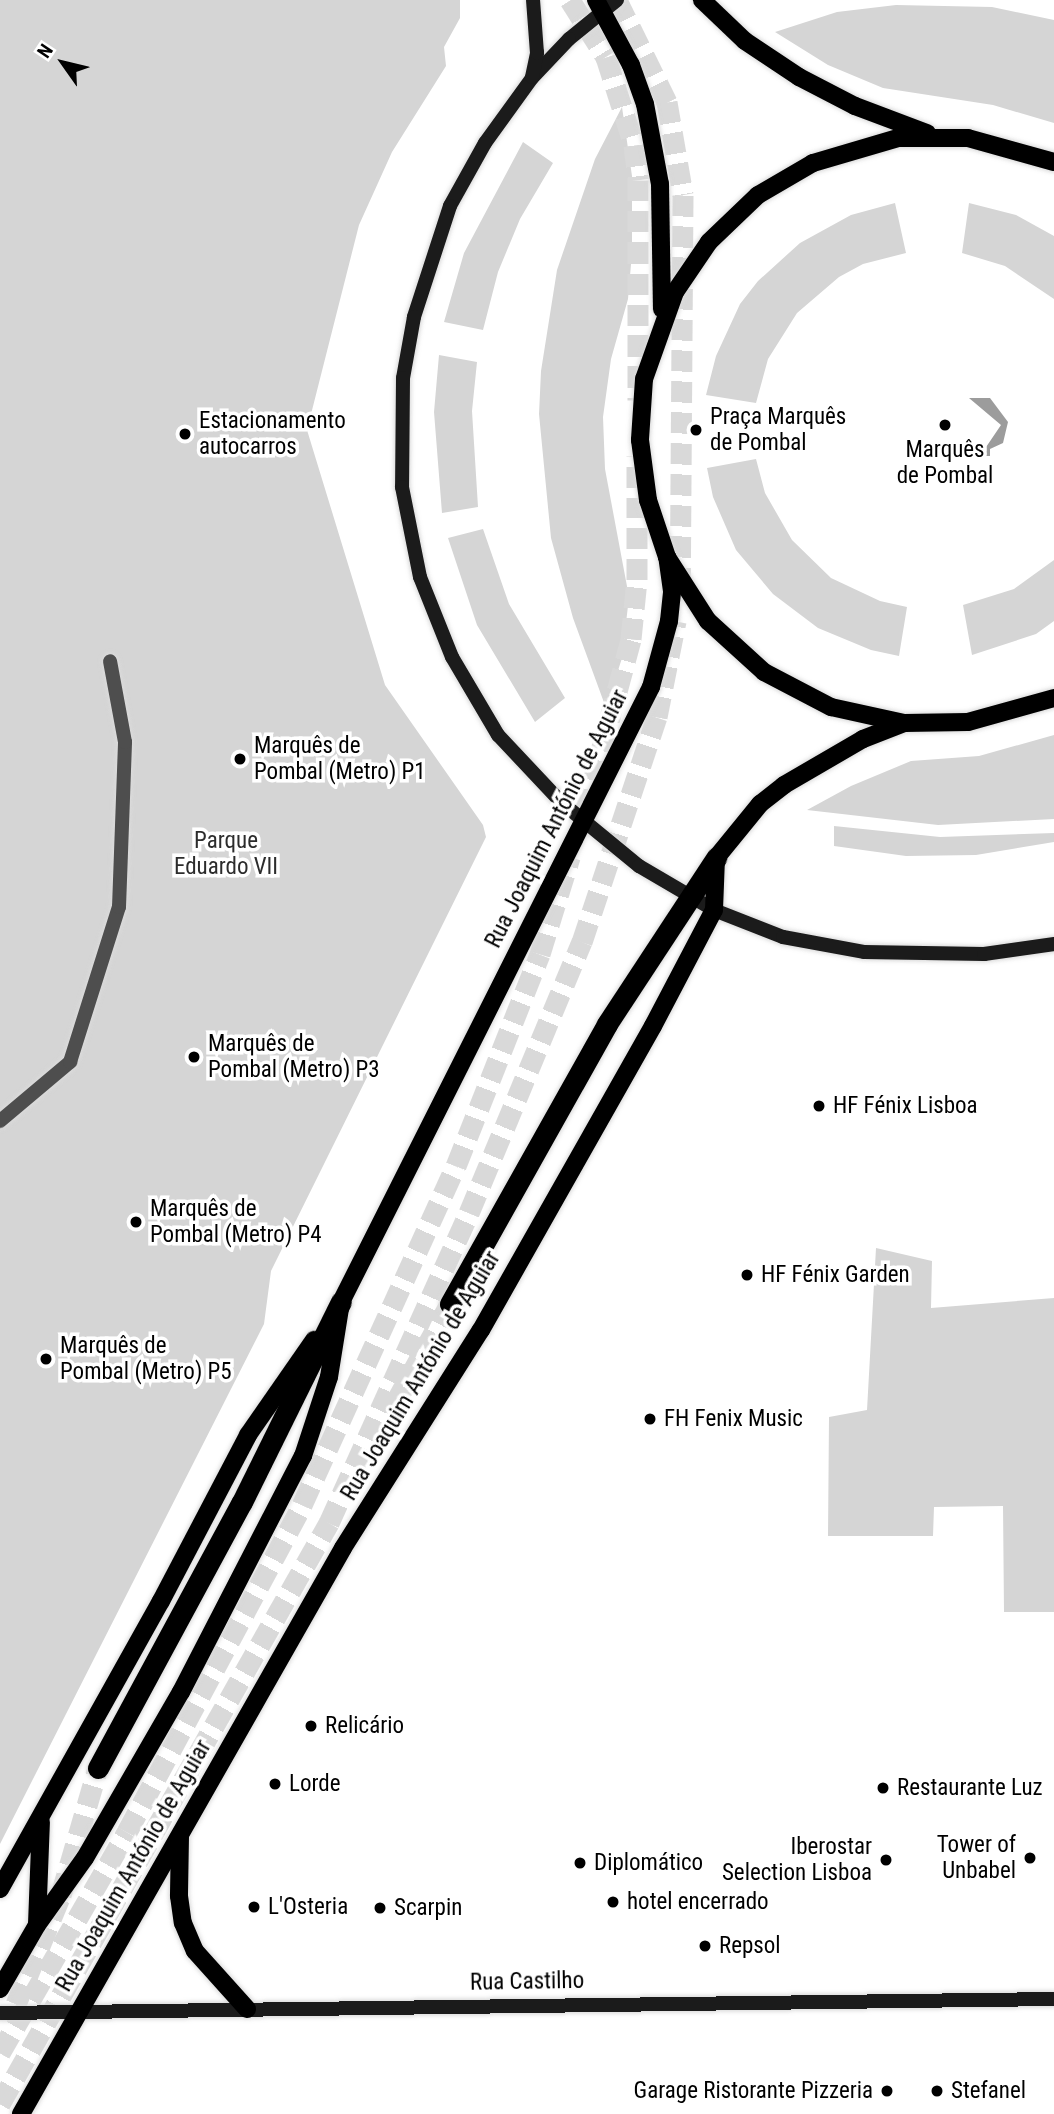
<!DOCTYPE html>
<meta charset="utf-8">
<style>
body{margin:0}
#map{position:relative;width:1054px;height:2114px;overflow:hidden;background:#fff;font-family:"Roboto Condensed",sans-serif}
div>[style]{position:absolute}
.green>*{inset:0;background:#d5d5d5}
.water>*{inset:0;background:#9c9c9c}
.highway-tunnel>*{height:21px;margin-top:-10.5px;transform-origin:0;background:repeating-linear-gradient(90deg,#d9d9d9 0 21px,transparent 0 31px)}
.roads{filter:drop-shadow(0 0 2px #dbdbdb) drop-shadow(0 0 2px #dbdbdb)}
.street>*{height:14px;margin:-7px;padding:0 7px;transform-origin:7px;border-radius:7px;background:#4e4e4e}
.secondary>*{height:14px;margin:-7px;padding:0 7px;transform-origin:7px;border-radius:7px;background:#1b1b1b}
.primary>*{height:18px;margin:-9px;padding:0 9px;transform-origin:9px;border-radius:9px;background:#000}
.highway>*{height:21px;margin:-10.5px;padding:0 10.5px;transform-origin:10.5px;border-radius:10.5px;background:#000}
.dots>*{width:19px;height:19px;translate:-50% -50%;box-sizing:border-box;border:4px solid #fff;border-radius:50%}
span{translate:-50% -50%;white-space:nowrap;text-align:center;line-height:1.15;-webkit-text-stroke:7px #fff;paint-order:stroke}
.poi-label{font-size:23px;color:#000}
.left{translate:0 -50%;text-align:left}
.right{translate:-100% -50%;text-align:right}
.street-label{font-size:23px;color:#000}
.park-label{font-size:23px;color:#2c2c2c}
.north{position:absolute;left:28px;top:28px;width:70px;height:70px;-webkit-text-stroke:5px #fff;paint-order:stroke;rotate:304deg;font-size:19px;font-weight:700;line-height:28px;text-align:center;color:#000}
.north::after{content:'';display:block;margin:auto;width:24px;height:32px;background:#000;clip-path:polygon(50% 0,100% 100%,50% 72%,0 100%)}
</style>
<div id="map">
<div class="green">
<i style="clip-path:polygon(0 0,460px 0,460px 18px,444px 47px,446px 66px,392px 152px,359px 225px,307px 430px,385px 685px,483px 825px,486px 837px,271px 1271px,264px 1324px,0 1844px)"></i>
<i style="clip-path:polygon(896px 5px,992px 7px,1054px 20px,1054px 123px,993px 105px,883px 88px,828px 65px,775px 32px,837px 12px)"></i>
<i style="clip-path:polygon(622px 107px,632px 176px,632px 253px,628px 299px,611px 359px,603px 417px,605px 469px,629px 597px,622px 658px,606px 708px,573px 618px,551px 538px,539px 414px,541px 371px,557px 270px,595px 159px)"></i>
<i style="clip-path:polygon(523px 142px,553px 163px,520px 219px,498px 272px,483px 330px,444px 322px,464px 253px)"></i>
<i style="clip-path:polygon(895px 203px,906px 253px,863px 264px,839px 277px,797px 313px,768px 359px,756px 403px,706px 395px,716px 356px,740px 304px,758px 281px,800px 243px,851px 215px)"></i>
<i style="clip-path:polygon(969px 203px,1016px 215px,1054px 236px,1054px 299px,1005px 266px,962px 253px)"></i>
<i style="clip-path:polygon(439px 355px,477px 362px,472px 411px,478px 507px,442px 513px,434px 412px)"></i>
<i style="clip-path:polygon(756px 459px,765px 493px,792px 540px,831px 578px,880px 601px,907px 607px,899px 656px,871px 650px,818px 628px,773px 594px,736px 550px,713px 497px,707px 468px)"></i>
<i style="clip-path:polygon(483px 529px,509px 604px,565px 698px,535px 722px,477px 625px,448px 538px)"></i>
<i style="clip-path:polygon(1054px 560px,1054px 621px,1036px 634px,972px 655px,963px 605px,1014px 589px)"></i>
<i style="clip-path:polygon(1054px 735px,1054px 819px,938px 825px,807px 810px,851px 786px,911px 761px,979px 756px)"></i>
<i style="clip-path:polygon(834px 826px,940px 837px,1054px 833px,1054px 842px,976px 855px,906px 856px,834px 846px)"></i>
<i style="clip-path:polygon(876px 1248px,932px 1261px,931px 1308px,1054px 1298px,1054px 1612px,1004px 1612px,1003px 1506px,934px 1507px,933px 1536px,828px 1536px,829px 1417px,867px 1410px)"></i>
</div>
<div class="water">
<i style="clip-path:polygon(969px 398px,990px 398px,1008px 422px,1003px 443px,990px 449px,990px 456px,980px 456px,1001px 425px)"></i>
</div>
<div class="highway-tunnel">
<i style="left:570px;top:0;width:67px;rotate:57.7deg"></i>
<i style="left:606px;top:57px;width:92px;rotate:72.3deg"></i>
<i style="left:634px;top:145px;width:35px;rotate:83deg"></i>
<i style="left:638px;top:180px;width:220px;rotate:90deg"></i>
<i style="left:617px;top:0;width:114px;rotate:63.9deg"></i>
<i style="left:667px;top:102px;width:94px;rotate:80.2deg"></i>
<i style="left:683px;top:195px;width:394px;rotate:90.4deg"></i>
<i style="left:585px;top:810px;width:177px;rotate:-74.9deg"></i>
<i style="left:631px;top:639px;width:59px;rotate:-84.2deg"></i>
<i style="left:637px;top:580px;width:124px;rotate:-90deg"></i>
<i style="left:394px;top:1405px;width:115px;rotate:-61deg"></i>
<i style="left:16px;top:2004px;width:118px;rotate:-67.6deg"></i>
<i style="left:61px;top:1895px;width:132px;rotate:-73.8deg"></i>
<i style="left:0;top:2053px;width:255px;rotate:-60.1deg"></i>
<i style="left:127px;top:1832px;width:371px;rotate:-61.8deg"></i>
<i style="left:302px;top:1505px;width:372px;rotate:-65.6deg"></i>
<i style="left:456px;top:1166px;width:228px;rotate:-68.4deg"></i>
<i style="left:540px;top:954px;width:102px;rotate:-72.8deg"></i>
<i style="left:0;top:2104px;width:668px;rotate:-60.48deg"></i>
<i style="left:329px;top:1523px;width:340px;rotate:-65.7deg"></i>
<i style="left:469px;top:1213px;width:294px;rotate:-67.4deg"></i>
<i style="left:582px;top:942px;width:237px;rotate:-71.6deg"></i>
<i style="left:657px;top:717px;width:98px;rotate:-78.8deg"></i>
</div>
<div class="roads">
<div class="street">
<i style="left:0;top:1121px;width:92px;rotate:-40.1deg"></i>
<i style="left:70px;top:1062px;width:163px;rotate:-72.5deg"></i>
<i style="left:119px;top:907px;width:165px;rotate:-87.9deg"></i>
<i style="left:125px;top:742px;width:82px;rotate:-100.5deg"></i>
</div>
<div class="secondary">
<i style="left:617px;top:0;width:62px;rotate:140.9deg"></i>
<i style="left:569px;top:39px;width:54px;rotate:133.5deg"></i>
<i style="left:532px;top:78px;width:80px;rotate:125.9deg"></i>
<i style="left:485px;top:143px;width:72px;rotate:119.1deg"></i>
<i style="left:450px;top:206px;width:117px;rotate:108deg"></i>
<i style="left:414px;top:317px;width:62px;rotate:100.2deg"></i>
<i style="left:403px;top:378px;width:109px;rotate:90.5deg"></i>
<i style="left:402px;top:487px;width:92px;rotate:78.7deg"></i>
<i style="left:420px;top:577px;width:86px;rotate:68.2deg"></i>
<i style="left:452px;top:657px;width:91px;rotate:59.5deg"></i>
<i style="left:498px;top:735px;width:92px;rotate:46.8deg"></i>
<i style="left:561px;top:802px;width:101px;rotate:39.4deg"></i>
<i style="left:639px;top:866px;width:87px;rotate:30.4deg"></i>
<i style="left:714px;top:910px;width:74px;rotate:21.4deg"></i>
<i style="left:783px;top:937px;width:82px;rotate:10.5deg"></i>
<i style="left:864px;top:952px;width:120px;rotate:1deg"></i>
<i style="left:984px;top:954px;width:71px;rotate:-8.1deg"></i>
<i style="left:532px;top:77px;width:25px;rotate:-78deg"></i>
<i style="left:537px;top:53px;width:53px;rotate:-94.3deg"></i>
<i style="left:0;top:2013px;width:1054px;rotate:-0.76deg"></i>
</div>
<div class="primary">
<i style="left:596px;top:0;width:74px;rotate:61.7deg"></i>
<i style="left:631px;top:65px;width:41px;rotate:70.3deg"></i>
<i style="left:645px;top:104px;width:81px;rotate:79.4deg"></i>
<i style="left:660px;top:184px;width:125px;rotate:89.1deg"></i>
<i style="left:702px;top:0;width:59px;rotate:43.6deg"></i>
<i style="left:745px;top:41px;width:65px;rotate:33.7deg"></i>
<i style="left:799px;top:77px;width:63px;rotate:27.4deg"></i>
<i style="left:855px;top:106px;width:77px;rotate:20.6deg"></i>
<i style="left:1054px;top:162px;width:89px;rotate:-164.4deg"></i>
<i style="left:968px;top:138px;width:70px;rotate:180deg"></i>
<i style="left:898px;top:138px;width:89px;rotate:163.6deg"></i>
<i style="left:813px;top:163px;width:64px;rotate:149.8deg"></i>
<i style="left:758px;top:195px;width:68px;rotate:136.2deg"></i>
<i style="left:709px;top:242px;width:60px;rotate:124.2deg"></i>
<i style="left:675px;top:292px;width:92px;rotate:109.6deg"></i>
<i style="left:644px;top:379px;width:61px;rotate:93.8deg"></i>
<i style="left:640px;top:440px;width:61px;rotate:82.4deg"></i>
<i style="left:648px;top:500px;width:60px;rotate:71.6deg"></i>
<i style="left:667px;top:557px;width:76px;rotate:57.4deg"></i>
<i style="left:708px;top:621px;width:76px;rotate:42.3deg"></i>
<i style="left:764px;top:672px;width:76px;rotate:27.6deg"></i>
<i style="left:831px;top:707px;width:75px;rotate:12.4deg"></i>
<i style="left:904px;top:723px;width:64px;rotate:-0.9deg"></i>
<i style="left:968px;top:722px;width:89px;rotate:-15.6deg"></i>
<i style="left:180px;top:1836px;width:60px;rotate:91deg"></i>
<i style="left:179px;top:1896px;width:27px;rotate:82deg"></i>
<i style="left:183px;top:1923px;width:30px;rotate:67deg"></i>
<i style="left:195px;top:1951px;width:78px;rotate:48.1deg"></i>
<i style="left:0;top:1889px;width:330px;rotate:-60.8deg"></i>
<i style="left:161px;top:1601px;width:187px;rotate:-62.3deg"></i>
<i style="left:248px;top:1435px;width:116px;rotate:-55.2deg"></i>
<i style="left:37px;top:1924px;width:102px;rotate:-87.8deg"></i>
<i style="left:0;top:1989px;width:74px;rotate:-60deg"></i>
<i style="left:37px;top:1925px;width:82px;rotate:-54.4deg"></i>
<i style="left:85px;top:1858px;width:192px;rotate:-60deg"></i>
<i style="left:181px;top:1692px;width:266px;rotate:-62.7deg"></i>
<i style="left:303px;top:1456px;width:83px;rotate:-71.8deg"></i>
<i style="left:329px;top:1377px;width:76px;rotate:-80.9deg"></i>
<i style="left:341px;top:1302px;width:689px;rotate:-63.25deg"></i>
<i style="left:651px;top:687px;width:68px;rotate:-74.7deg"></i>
<i style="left:669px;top:621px;width:30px;rotate:-84deg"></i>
<i style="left:672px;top:591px;width:34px;rotate:-98deg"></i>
<i style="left:21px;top:2114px;width:651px;rotate:-60.36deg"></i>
<i style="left:343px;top:1548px;width:258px;rotate:-57.7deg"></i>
<i style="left:481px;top:1330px;width:349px;rotate:-60.5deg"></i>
<i style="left:653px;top:1026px;width:131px;rotate:-62.3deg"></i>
<i style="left:714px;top:910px;width:52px;rotate:-87.8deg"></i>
<i style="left:716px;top:858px;width:70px;rotate:-50.8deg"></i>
<i style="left:760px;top:804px;width:31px;rotate:-38deg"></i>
<i style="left:784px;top:785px;width:91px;rotate:-30.2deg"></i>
<i style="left:863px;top:739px;width:44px;rotate:-21.3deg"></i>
</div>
<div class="highway">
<i style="left:450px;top:1304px;width:321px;rotate:-60.7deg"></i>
<i style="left:607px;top:1024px;width:199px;rotate:-56.7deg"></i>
<i style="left:98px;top:1768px;width:302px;rotate:-61.6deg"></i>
<i style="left:242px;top:1502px;width:223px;rotate:-63.7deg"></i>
</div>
</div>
<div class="dots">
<i style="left:945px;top:425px;background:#000"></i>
<i style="left:696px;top:430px;background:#000"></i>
<i style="left:185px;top:434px;background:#000"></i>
<i style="left:240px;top:759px;background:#000"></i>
<i style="left:194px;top:1057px;background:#000"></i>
<i style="left:819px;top:1106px;background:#000"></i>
<i style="left:136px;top:1222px;background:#000"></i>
<i style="left:747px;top:1275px;background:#000"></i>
<i style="left:46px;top:1359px;background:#000"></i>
<i style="left:650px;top:1419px;background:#000"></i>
<i style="left:311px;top:1726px;background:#000"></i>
<i style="left:275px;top:1784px;background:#000"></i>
<i style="left:883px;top:1788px;background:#000"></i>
<i style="left:1030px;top:1858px;background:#000"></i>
<i style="left:886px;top:1860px;background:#000"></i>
<i style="left:580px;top:1863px;background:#000"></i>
<i style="left:613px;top:1902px;background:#000"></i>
<i style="left:254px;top:1907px;background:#000"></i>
<i style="left:380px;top:1908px;background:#000"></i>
<i style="left:705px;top:1946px;background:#000"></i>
<i style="left:887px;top:2091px;background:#000"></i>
<i style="left:937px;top:2091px;background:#000"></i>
</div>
<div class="poi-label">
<span class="left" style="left:710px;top:430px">Praça Marquês<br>de Pombal</span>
<span class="left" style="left:199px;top:434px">Estacionamento<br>autocarros</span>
<span style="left:945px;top:463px">Marquês<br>de Pombal</span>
<span class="left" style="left:254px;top:759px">Marquês de<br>Pombal (Metro) P1</span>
<span class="left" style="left:208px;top:1057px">Marquês de<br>Pombal (Metro) P3</span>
<span class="left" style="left:833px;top:1106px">HF Fénix Lisboa</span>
<span class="left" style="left:150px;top:1222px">Marquês de<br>Pombal (Metro) P4</span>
<span class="left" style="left:761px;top:1275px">HF Fénix Garden</span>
<span class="left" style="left:60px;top:1359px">Marquês de<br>Pombal (Metro) P5</span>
<span class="left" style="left:664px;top:1419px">FH Fenix Music</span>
<span class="left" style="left:325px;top:1726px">Relicário</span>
<span class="left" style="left:289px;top:1784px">Lorde</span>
<span class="left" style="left:897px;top:1788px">Restaurante Luz</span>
<span class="right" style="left:1016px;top:1858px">Tower of<br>Unbabel</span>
<span class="right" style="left:872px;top:1860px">Iberostar<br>Selection Lisboa</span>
<span class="left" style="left:594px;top:1863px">Diplomático</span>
<span class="left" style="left:627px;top:1902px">hotel encerrado</span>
<span class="left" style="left:268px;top:1907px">L'Osteria</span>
<span class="left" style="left:394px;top:1908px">Scarpin</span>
<span class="left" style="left:719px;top:1946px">Repsol</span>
<span class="right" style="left:873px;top:2091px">Garage Ristorante Pizzeria</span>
<span class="left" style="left:951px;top:2091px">Stefanel</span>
</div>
<div class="street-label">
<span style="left:557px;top:819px;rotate:-63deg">Rua Joaquim António de Aguiar</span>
<span style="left:421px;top:1376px;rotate:-59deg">Rua Joaquim António de Aguiar</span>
<span style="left:134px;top:1866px;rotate:-60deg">Rua Joaquim António de Aguiar</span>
<span style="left:527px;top:1982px;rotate:-1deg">Rua Castilho</span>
</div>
<div class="park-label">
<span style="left:226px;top:854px">Parque<br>Eduardo VII</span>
</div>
<div class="north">N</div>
</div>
